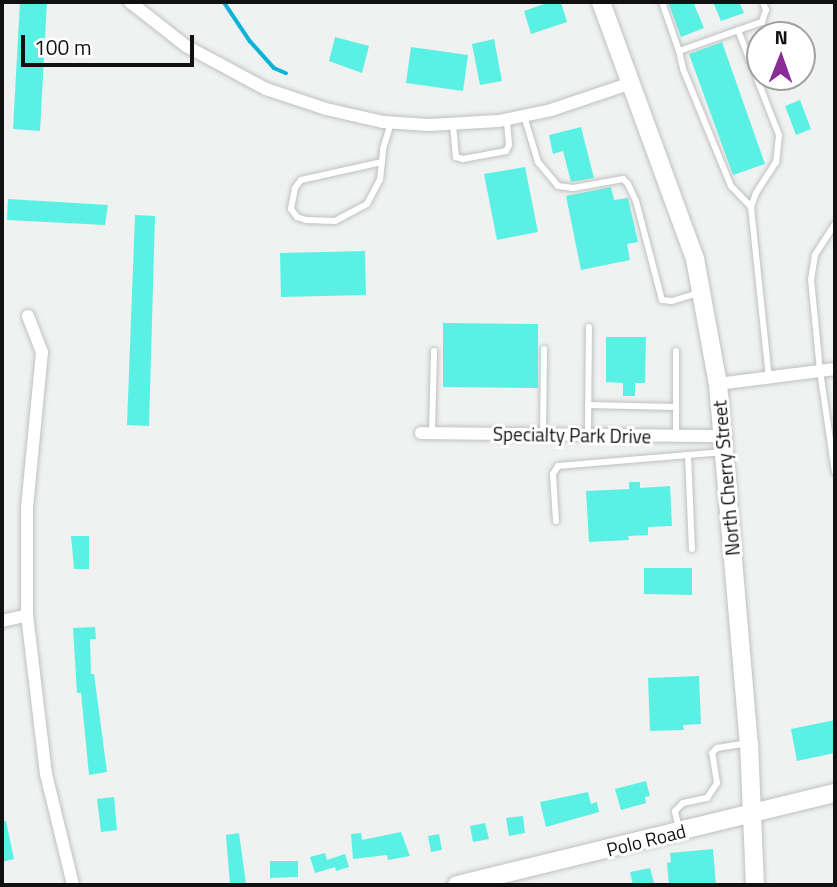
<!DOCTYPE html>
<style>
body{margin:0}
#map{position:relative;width:837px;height:887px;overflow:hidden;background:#eff2f0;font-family:"Titillium Web",sans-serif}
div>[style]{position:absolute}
.stream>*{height:3.5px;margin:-1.75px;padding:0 1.75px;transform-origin:1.75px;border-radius:1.75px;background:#0bb3d9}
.building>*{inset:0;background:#5af1e4}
.roads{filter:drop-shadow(0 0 2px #bec1bf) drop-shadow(0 0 2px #bec1bf)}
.lane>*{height:6px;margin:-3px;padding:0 3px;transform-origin:3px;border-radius:3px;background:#fff}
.street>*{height:12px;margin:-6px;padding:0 6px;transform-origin:6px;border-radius:6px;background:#fff}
.secondary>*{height:18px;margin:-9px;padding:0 9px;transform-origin:9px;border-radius:9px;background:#fff}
span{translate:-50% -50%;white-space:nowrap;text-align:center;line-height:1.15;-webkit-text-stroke:6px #fefffe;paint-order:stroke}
.street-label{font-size:19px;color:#101110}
.frame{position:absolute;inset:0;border:4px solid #101110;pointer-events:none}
.north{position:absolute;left:746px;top:21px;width:70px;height:70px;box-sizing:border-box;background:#fefffe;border:2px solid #9fa09f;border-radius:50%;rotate:1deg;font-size:19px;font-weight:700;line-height:28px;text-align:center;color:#101110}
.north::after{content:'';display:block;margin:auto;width:24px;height:32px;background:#882c97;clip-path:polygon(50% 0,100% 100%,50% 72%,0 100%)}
.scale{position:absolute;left:21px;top:35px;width:173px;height:32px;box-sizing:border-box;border:4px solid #101110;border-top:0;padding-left:9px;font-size:21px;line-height:24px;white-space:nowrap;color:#101110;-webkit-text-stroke:5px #fefffe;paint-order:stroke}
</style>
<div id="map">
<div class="stream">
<i style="left:224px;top:2px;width:47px;rotate:56.3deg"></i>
<i style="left:250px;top:41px;width:36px;rotate:48deg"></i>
<i style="left:274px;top:68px;width:13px;rotate:23deg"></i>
</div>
<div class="building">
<i style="clip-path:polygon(20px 2px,47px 2px,40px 131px,13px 129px)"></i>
<i style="clip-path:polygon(550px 2px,561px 2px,567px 22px,531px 34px,524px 11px)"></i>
<i style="clip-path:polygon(668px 2px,693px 2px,704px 28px,681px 37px)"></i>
<i style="clip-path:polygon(713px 2px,739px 2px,744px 13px,721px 21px)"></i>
<i style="clip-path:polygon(335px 37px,369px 46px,362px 73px,329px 61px)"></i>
<i style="clip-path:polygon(494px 39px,502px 81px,480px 85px,472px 44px)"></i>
<i style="clip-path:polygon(722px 42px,765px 164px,733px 175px,689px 54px)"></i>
<i style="clip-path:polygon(411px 47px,468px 55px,463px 91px,406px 83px)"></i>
<i style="clip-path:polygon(800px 100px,811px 129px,796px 135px,785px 106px)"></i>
<i style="clip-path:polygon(581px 127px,594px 178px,571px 182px,563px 151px,553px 154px,549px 135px)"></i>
<i style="clip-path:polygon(525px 167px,538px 232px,497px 240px,484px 174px)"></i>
<i style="clip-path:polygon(611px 187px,614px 200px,628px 198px,638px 242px,627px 244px,630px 260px,581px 270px,566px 196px)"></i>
<i style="clip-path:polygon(8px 199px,108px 205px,105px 225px,7px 220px)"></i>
<i style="clip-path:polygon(135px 215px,155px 216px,149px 426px,127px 425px)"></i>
<i style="clip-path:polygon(365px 251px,366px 295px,281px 297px,280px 253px)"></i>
<i style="clip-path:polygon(443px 323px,538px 324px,538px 388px,443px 387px)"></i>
<i style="clip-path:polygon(606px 337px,646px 337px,645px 383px,635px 383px,635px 396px,623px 396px,623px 383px,606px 382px)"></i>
<i style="clip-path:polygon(629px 482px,640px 482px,640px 488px,670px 486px,672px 526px,648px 527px,648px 535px,628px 536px,629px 540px,589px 542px,586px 491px,629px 489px)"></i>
<i style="clip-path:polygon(71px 536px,89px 536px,89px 569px,74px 569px)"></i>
<i style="clip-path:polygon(644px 568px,692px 568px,692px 595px,644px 594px)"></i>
<i style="clip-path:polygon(95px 627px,96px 639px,90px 639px,91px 674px,94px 674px,107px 772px,89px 775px,81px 693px,77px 693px,73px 628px)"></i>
<i style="clip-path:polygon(699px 676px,701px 724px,683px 725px,684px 730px,650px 731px,648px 678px)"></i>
<i style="clip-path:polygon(835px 720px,835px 753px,797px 761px,791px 729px)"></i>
<i style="clip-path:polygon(646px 781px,650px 796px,645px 797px,646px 803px,621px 810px,615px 789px)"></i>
<i style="clip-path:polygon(588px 792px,591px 804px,597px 802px,599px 812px,546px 827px,540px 802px)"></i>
<i style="clip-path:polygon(114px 797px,117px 830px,101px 832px,97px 799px)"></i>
<i style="clip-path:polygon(523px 816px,525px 833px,509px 836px,506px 818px)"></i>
<i style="clip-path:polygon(2px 821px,6px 821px,14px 859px,2px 862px)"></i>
<i style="clip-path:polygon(485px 823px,489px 839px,473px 842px,470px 826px)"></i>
<i style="clip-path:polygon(401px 832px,410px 856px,388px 860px,387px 855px,353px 859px,351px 834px,361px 833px,362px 840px)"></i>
<i style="clip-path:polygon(239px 833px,246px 884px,230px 885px,226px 835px)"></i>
<i style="clip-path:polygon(439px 834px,442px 850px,431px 852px,428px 836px)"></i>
<i style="clip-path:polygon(713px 849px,716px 885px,669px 885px,667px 863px,671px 862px,670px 853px)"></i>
<i style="clip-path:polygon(325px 853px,327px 860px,345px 854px,349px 867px,336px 871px,335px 867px,315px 873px,310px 857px)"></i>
<i style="clip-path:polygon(270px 861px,298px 861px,298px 877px,270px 878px)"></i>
<i style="clip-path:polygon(650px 868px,654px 883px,633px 885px,630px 872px)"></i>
</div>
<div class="roads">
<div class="lane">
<i style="left:662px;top:2px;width:52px;rotate:70.9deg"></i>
<i style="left:679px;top:51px;width:88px;rotate:-19.3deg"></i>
<i style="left:762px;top:22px;width:13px;rotate:-72deg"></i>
<i style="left:766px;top:10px;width:9px;rotate:-111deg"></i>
<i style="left:738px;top:30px;width:113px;rotate:68.7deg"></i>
<i style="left:779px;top:135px;width:27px;rotate:96deg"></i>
<i style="left:776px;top:162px;width:37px;rotate:123deg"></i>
<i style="left:756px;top:193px;width:15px;rotate:110deg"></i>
<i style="left:751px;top:207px;width:171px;rotate:84deg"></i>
<i style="left:679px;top:51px;width:18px;rotate:77deg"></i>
<i style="left:683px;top:69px;width:126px;rotate:67.7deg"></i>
<i style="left:731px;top:186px;width:29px;rotate:46deg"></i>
<i style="left:524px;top:116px;width:48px;rotate:73.1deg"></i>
<i style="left:538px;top:162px;width:31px;rotate:50deg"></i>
<i style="left:558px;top:186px;width:15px;rotate:8deg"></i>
<i style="left:573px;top:188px;width:51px;rotate:-10.2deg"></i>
<i style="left:623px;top:179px;width:7px;rotate:45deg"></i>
<i style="left:628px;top:184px;width:19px;rotate:65deg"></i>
<i style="left:636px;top:201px;width:102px;rotate:75.3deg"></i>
<i style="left:662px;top:300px;width:10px;rotate:6deg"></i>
<i style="left:672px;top:301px;width:28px;rotate:-17deg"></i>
<i style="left:453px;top:124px;width:33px;rotate:85deg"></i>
<i style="left:456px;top:157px;width:7px;rotate:16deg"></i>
<i style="left:463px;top:159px;width:44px;rotate:-10.5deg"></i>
<i style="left:506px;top:151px;width:7px;rotate:-63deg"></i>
<i style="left:509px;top:145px;width:25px;rotate:-95deg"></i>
<i style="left:382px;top:162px;width:83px;rotate:167.5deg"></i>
<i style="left:301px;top:180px;width:10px;rotate:127deg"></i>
<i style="left:295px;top:188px;width:21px;rotate:101deg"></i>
<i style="left:291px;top:209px;width:10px;rotate:53deg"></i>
<i style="left:297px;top:217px;width:9px;rotate:18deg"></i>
<i style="left:306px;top:220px;width:29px;rotate:2deg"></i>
<i style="left:335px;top:221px;width:36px;rotate:-28deg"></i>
<i style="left:367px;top:204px;width:27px;rotate:-62deg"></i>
<i style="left:380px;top:180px;width:31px;rotate:-84deg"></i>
<i style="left:383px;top:149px;width:27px;rotate:-73deg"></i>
<i style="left:835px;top:224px;width:37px;rotate:123deg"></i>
<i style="left:815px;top:255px;width:24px;rotate:99deg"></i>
<i style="left:811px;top:279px;width:92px;rotate:84.4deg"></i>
<i style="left:820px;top:371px;width:102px;rotate:81.6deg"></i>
<i style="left:676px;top:351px;width:85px;rotate:90deg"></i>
<i style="left:588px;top:405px;width:88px;rotate:1.3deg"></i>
<i style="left:432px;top:433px;width:82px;rotate:-88.6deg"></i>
<i style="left:543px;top:434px;width:85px;rotate:-89.3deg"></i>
<i style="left:588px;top:435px;width:108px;rotate:-89.5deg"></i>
<i style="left:688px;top:455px;width:94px;rotate:87.6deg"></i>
<i style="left:556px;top:521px;width:47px;rotate:-93.7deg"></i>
<i style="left:553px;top:474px;width:9px;rotate:-58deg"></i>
<i style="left:558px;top:466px;width:166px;rotate:-4.8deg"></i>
<i style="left:679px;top:829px;width:18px;rotate:-103deg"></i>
<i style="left:675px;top:811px;width:11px;rotate:-45deg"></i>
<i style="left:683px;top:803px;width:25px;rotate:-12deg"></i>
<i style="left:707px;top:798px;width:18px;rotate:-56deg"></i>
<i style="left:717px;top:783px;width:30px;rotate:-99deg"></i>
<i style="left:712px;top:753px;width:7px;rotate:-45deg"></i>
<i style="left:717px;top:748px;width:30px;rotate:-9deg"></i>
</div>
<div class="street">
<i style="left:130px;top:2px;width:71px;rotate:38.2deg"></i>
<i style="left:186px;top:46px;width:91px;rotate:28.3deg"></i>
<i style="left:266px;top:89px;width:63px;rotate:18.4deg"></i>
<i style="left:326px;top:109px;width:58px;rotate:12.8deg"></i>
<i style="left:383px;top:122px;width:46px;rotate:3.7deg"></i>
<i style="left:429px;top:125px;width:70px;rotate:-3.3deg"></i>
<i style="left:499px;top:121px;width:53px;rotate:-11.9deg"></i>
<i style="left:551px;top:110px;width:84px;rotate:-18.6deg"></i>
<i style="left:28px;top:316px;width:39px;rotate:69deg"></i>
<i style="left:42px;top:352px;width:156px;rotate:95.5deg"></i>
<i style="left:27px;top:507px;width:108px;rotate:90deg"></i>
<i style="left:27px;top:615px;width:160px;rotate:83.2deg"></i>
<i style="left:46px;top:774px;width:114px;rotate:76.3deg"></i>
<i style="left:718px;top:384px;width:118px;rotate:-7.3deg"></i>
<i style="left:421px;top:433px;width:303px;rotate:0.6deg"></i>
<i style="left:2px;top:621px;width:26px;rotate:-13deg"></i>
</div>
<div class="secondary">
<i style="left:601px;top:2px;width:274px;rotate:69.9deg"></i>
<i style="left:695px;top:259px;width:127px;rotate:79.6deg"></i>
<i style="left:718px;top:384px;width:360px;rotate:85.1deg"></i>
<i style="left:749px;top:743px;width:142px;rotate:87.6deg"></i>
<i style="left:457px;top:885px;width:389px;rotate:-13.7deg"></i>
</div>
</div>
<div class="street-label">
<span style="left:572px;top:435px;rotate:1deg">Specialty Park Drive</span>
<span style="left:726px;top:478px;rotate:-95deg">North Cherry Street</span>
<span style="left:646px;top:840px;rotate:-14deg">Polo Road</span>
</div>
<div class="frame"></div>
<div class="north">N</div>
<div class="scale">100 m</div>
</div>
